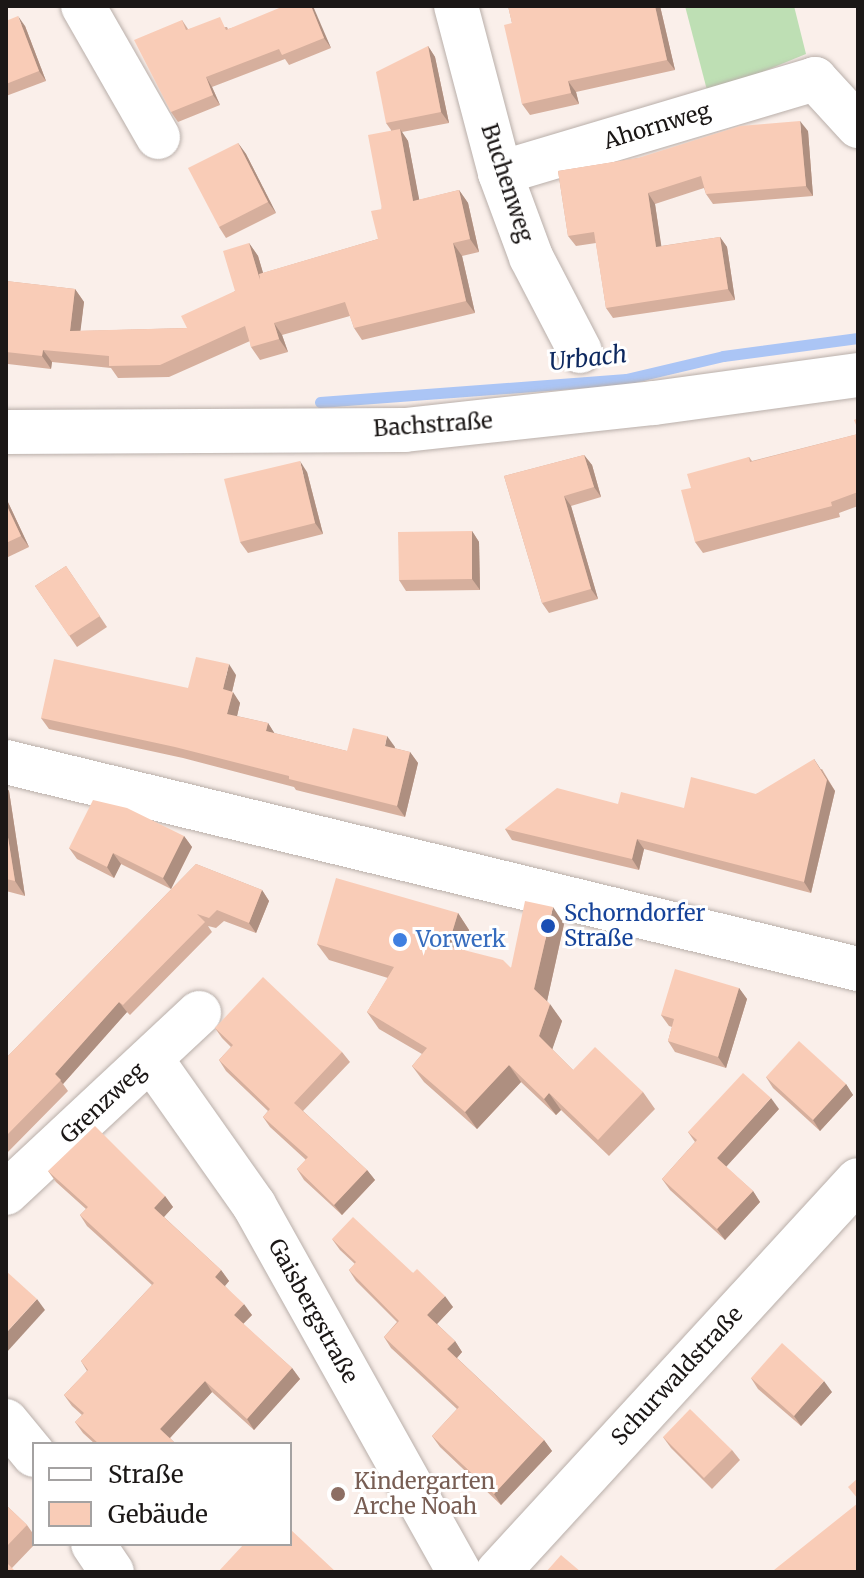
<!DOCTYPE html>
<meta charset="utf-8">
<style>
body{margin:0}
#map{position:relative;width:864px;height:1578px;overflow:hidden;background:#faefea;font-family:Merriweather,serif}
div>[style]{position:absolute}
.green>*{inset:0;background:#bedfb4}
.stream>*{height:11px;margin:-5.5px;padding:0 5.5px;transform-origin:5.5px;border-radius:5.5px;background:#abc5f5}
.roads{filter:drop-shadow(0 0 2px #b9afaa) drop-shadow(0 0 2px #b9afaa)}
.minor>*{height:44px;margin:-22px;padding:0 22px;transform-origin:22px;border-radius:22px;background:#fff}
.wall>*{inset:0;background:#d6af9d}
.shaded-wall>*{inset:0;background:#ae8f80}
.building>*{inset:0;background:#f9ccb7}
.dots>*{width:22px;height:22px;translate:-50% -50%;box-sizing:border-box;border:4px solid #fff;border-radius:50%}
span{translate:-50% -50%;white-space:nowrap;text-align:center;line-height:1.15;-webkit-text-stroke:6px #fff;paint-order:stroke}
.street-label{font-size:22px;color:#1b1716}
.transit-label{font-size:22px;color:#164399}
.left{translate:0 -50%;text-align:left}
.shop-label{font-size:22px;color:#366cbe}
.education-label{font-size:22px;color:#785e54}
.water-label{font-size:24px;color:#0d285f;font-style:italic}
.frame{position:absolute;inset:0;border:8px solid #1b1716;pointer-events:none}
.legend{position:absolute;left:32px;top:1442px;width:260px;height:104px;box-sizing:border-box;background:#fff;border:2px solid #a4a2a2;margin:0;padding:10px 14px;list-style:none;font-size:24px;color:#1b1716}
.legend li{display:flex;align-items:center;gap:16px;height:40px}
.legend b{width:40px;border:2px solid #a4a2a2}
</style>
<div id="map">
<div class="green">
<i style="clip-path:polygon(685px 6px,794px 6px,806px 54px,708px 94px)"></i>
</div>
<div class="stream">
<i style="left:320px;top:402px;width:307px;rotate:-4.3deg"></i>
<i style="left:626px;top:379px;width:100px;rotate:-13.3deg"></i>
<i style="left:723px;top:356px;width:136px;rotate:-7.6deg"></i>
</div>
<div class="roads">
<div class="minor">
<i style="left:83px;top:6px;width:151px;rotate:60.2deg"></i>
<i style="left:456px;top:6px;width:173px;rotate:75.2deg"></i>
<i style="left:500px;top:173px;width:90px;rotate:69.7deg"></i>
<i style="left:531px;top:257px;width:106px;rotate:62.5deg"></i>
<i style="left:500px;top:173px;width:329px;rotate:-16.6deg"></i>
<i style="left:815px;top:79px;width:64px;rotate:47.5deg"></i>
<i style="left:6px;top:432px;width:399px;rotate:-0.3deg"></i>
<i style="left:405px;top:430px;width:250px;rotate:-6.2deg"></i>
<i style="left:654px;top:403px;width:206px;rotate:-7.8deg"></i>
<i style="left:6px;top:762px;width:877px;rotate:13.66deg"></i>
<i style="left:151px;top:1059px;width:179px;rotate:54.8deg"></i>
<i style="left:254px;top:1205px;width:420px;rotate:60.8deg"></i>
<i style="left:6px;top:1193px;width:264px;rotate:-43deg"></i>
<i style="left:6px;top:1421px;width:44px;rotate:50.5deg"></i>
<i style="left:93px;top:1544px;width:34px;rotate:56deg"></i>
<i style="left:498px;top:1572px;width:532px;rotate:-47.44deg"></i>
</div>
</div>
<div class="wall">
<i style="clip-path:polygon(311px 6px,331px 48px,289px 65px,285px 59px,212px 87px,220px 105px,178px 122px,171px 112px,182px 20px,188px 29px,227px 27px,228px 29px)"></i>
<i style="clip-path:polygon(508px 6px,660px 6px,675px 70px,576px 92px,579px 104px,530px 115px,522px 104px,512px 23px)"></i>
<i style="clip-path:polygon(6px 21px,25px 26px,46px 81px,6px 96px)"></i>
<i style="clip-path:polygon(428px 46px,435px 57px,449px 123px,402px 132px,408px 141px,419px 200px,459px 190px,468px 203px,479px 252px,462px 256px,475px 313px,362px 340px,354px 328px,350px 316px,282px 335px,288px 352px,260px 360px,251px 347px,250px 341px,169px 377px,118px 378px,111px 368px,52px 362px,51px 369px,8px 364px,6px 362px,6px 281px,75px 289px,84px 302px,80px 331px,187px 328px,235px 291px,249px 243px,258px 256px,263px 273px,378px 239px,391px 130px,386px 123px)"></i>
<i style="clip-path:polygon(808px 131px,813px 196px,713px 204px,706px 194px,704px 188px,655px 204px,661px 246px,720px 237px,727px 247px,735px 300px,613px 318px,606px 308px,596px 243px,576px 246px,568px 236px,558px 171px)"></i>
<i style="clip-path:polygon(238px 143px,246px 154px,276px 213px,226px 238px,219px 227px)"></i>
<i style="clip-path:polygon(858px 434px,858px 506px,839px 513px,840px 517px,703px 553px,695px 542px,691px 488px,749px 457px,752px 461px)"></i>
<i style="clip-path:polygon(584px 455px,592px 465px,601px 497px,571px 506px,598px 599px,549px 613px,542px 603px,504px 476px)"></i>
<i style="clip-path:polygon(307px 472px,323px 534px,248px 553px,240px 542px)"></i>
<i style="clip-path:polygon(6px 498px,29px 547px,6px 558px)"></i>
<i style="clip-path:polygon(472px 531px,479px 542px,480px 590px,406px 591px,399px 580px)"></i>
<i style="clip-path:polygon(66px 566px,107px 627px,77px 647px,35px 586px)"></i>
<i style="clip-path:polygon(236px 675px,232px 692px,240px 703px,237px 716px,268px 723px,274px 733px,347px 751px,395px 747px,394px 748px,410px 752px,418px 763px,405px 817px,296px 790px,294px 787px,183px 758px,49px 729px,41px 718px,188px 688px)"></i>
<i style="clip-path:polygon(822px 769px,835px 791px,811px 893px,644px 849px,639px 870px,512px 840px,505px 829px,684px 808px,756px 794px)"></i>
<i style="clip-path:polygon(6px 787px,9px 791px,25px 896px,6px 891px)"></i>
<i style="clip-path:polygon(184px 836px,192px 847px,171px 889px,121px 864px,114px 878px,77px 859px,69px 848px)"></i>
<i style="clip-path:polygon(196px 864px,262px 890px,269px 901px,256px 933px,224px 921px,216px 928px,208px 926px,212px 932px,130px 1015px,127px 1012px,63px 1084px,68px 1091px,6px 1154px,6px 1058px)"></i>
<i style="clip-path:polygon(458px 913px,469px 930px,463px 950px,511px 968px,564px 924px,547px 1001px,562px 1021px,552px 1049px,573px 1070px,643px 1092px,655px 1109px,609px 1156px,561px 1110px,556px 1115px,521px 1082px,477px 1129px,424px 1082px,412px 1066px,422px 1054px,379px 1029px,367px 1012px,388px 978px,329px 960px,317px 944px)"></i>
<i style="clip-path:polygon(739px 988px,747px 999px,726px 1068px,675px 1052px,668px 1041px,672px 1027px,669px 1026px,661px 1015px)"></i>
<i style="clip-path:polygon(215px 1028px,342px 1052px,350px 1062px,303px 1111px,367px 1170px,375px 1180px,342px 1215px,304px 1180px,297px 1169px,306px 1160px,270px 1127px,263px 1117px,268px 1111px,226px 1071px,219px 1060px,231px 1047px,222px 1038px)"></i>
<i style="clip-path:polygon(766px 1077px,846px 1084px,853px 1095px,820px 1131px,773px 1088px)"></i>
<i style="clip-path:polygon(779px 1109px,726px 1167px,753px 1191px,760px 1202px,725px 1240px,670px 1190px,662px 1179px,695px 1142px,688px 1132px)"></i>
<i style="clip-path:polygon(48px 1171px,165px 1196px,173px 1207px,164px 1217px,221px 1270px,229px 1281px,225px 1286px,252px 1315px,243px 1324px,292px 1368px,300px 1379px,254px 1430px,212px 1392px,170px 1438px,176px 1444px,95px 1444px,83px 1433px,75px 1422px,82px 1415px,72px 1406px,64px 1395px,87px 1371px,81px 1361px,152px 1285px,87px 1226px,80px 1215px,86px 1209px,56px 1182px)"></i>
<i style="clip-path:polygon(332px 1239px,413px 1273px,453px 1307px,437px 1324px,455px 1341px,462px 1352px,457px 1358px,544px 1440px,552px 1451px,501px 1505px,440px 1447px,432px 1436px,457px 1409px,391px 1348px,384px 1337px,397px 1322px,356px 1281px,349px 1270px,355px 1264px,340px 1250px)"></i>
<i style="clip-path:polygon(751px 1378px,832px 1392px,801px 1426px,758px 1389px)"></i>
<i style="clip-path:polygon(663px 1437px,732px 1450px,740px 1460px,712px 1489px,671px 1448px)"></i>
<i style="clip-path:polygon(6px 1505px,27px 1525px,34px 1535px,34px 1544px,35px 1544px,12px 1568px,6px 1572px)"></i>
</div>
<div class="shaded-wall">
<i style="clip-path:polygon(311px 6px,313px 6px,331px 48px,324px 38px)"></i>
<i style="clip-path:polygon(655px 6px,660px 6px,675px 70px,667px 60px)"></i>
<i style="clip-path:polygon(18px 16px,25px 26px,46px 81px,39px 71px)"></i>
<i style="clip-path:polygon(428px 46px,435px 57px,449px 123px,441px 112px)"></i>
<i style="clip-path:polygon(206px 77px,212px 87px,220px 105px,213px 95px)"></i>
<i style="clip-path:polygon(568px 81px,576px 92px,579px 104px,571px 93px)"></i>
<i style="clip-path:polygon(800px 121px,808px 131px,813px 196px,806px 186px)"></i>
<i style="clip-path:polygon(400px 129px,408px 141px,422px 214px,413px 201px)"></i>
<i style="clip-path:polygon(238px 143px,246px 154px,276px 213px,268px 202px)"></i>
<i style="clip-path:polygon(459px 190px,468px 203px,479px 252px,470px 239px)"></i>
<i style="clip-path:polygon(648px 193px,655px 204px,663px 257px,656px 247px)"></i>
<i style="clip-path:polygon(720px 237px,727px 247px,735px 300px,728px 289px)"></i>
<i style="clip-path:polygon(249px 243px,258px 256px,269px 293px,260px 280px)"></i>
<i style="clip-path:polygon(453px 243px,462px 256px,475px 313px,466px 301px)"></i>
<i style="clip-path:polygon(75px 289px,84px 302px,79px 343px,70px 331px)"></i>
<i style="clip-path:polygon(274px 323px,282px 335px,288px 352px,279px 339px)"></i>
<i style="clip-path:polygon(43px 350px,52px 362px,51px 369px,42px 356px)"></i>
<i style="clip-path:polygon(584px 455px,592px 465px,601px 497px,594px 487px)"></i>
<i style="clip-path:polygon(300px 461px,307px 472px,323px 534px,315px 523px)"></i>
<i style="clip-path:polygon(564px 496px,571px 506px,598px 599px,591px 589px)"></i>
<i style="clip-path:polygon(6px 498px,29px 547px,21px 536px,6px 504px)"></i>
<i style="clip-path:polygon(472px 531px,479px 542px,480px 590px,472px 579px)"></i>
<i style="clip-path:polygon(229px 664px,236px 675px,230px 700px,223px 689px)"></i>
<i style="clip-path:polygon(233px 692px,240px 703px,235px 725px,227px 714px)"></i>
<i style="clip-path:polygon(268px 723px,275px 734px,266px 731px)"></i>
<i style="clip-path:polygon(387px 736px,395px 747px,392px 757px,385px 746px)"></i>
<i style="clip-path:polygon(410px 752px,418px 763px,405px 817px,397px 806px)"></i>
<i style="clip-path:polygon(814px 759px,835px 791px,811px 893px,804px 882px)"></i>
<i style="clip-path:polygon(6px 787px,9px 791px,25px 896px,15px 881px,6px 825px)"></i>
<i style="clip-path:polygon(184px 836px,192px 847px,171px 889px,163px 878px)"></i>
<i style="clip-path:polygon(637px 839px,644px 849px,639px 870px,632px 859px)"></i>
<i style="clip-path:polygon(113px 853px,121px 864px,114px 878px,107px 867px)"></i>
<i style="clip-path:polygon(262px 890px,269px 901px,256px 933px,249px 923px)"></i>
<i style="clip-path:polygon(553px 907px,564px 924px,546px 1006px,534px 989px)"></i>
<i style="clip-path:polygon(458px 913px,469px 930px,460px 963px,448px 946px)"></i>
<i style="clip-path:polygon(739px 988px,747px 999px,726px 1068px,718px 1057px)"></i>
<i style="clip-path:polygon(119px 1002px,127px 1012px,63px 1084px,55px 1074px)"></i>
<i style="clip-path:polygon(550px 1004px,562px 1021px,551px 1053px,539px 1036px)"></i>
<i style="clip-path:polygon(509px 1065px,521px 1082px,477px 1129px,465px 1112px)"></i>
<i style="clip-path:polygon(846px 1084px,853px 1095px,820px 1131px,813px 1120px)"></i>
<i style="clip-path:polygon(549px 1093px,561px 1110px,556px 1115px,544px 1099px)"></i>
<i style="clip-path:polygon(771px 1098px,779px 1109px,724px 1169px,717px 1158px)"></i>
<i style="clip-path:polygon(367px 1170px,375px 1180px,342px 1215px,334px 1205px)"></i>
<i style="clip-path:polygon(753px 1191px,760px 1202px,725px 1240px,717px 1229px)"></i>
<i style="clip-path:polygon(165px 1196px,173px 1207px,162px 1219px,154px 1208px)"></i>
<i style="clip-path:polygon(221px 1270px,229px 1281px,223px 1288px,215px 1277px)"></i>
<i style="clip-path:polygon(445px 1296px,453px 1307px,435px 1326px,427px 1315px)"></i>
<i style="clip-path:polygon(37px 1299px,45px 1310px,6px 1353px,6px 1333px)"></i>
<i style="clip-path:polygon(244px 1304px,252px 1315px,241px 1326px,234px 1315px)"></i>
<i style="clip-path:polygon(455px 1341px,462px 1352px,455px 1360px,447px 1349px)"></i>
<i style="clip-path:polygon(292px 1368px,300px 1379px,254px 1430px,247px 1419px)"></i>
<i style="clip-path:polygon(205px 1381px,212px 1392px,168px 1440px,160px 1429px)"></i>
<i style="clip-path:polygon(824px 1381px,832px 1392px,801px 1426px,794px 1416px)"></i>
<i style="clip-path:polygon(544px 1440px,552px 1451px,501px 1505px,494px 1494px)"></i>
</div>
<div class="building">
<i style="clip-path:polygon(284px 6px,311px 6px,324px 38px,282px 55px,279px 49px,206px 77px,213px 95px,171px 112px,134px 40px,182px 20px,186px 30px,220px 17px,226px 30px)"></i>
<i style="clip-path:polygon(508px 6px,655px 6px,667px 60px,568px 81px,571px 93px,522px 104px,504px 25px,512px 23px)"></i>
<i style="clip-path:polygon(18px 16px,39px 71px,6px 84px,6px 21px)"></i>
<i style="clip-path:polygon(428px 46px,441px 112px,386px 123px,376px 72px)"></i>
<i style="clip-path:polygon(800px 121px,806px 186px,706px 194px,701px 176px,648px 193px,656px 247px,720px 237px,728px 289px,606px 308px,594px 232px,568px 236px,558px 171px,638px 158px,740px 126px)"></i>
<i style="clip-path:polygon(400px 129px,413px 201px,459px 190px,470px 239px,453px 243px,466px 301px,354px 328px,345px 302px,274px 323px,279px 339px,251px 347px,245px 326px,160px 365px,109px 366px,109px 356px,43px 350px,42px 356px,6px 352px,6px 281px,75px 289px,70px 331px,187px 328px,181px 316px,235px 291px,223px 251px,249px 243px,260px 280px,259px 274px,378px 239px,371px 211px,382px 209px,368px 135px)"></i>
<i style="clip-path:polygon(238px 143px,268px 202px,219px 227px,188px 168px)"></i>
<i style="clip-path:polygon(858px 418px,858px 430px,854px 420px)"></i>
<i style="clip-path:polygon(858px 434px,858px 492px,831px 502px,832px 506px,695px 542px,681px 490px,691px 488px,687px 474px,749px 457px,750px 462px)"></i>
<i style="clip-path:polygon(584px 455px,594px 487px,564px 496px,591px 589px,542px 603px,504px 476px)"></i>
<i style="clip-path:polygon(300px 461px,315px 523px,240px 542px,224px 479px)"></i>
<i style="clip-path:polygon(6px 504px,21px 536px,6px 543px)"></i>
<i style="clip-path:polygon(472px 531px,472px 579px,399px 580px,398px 532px)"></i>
<i style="clip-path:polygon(66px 566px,100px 616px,69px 636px,35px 586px)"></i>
<i style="clip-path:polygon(196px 657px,229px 664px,223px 689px,233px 692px,227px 714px,268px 723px,266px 731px,347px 751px,353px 728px,387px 736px,385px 746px,410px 752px,397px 806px,289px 779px,289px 776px,175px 747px,41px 718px,54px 659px,188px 688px)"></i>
<i style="clip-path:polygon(814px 759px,827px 780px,804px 882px,637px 839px,632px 859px,505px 829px,557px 788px,618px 804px,621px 792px,684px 808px,691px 777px,756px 794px)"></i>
<i style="clip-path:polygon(93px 800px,127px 808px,184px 836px,163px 878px,113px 853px,107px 867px,69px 848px)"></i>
<i style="clip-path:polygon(6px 825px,15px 881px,6px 879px)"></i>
<i style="clip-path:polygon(196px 864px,262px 890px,249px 923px,217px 910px,209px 918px,197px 914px,205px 922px,123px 1005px,119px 1002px,55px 1074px,61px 1080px,6px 1136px,6px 1058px)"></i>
<i style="clip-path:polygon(336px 878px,458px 913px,448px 946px,503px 960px,511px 968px,525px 901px,553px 907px,534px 989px,550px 1004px,539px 1036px,573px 1070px,595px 1047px,643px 1092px,598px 1140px,549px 1093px,544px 1099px,509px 1065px,465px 1112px,412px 1066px,427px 1048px,367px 1012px,394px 967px,317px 944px)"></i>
<i style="clip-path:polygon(675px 969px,739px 988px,718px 1057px,668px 1041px,674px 1019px,661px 1015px)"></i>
<i style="clip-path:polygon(263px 977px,342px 1052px,294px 1103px,367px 1170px,334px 1205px,297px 1169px,308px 1157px,263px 1117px,270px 1109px,219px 1060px,233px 1045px,215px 1028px)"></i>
<i style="clip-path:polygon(799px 1041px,846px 1084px,813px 1120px,766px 1077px)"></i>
<i style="clip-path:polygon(743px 1073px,771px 1098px,717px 1158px,753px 1191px,717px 1229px,662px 1179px,697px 1140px,688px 1132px)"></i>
<i style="clip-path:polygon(95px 1126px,165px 1196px,154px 1208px,221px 1270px,215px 1277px,244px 1304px,234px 1315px,292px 1368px,247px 1419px,205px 1381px,160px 1429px,176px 1444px,99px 1444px,75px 1422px,84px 1413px,64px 1395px,88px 1370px,81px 1361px,154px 1283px,80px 1215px,88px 1207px,48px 1171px)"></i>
<i style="clip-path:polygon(353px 1217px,413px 1273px,417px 1269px,445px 1296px,427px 1315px,455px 1341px,447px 1349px,544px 1440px,494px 1494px,432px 1436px,459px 1407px,384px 1337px,399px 1321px,349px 1270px,356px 1262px,332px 1239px)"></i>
<i style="clip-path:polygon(6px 1271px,37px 1299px,6px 1333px)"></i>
<i style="clip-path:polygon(782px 1343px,824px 1381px,794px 1416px,751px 1378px)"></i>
<i style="clip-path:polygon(690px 1409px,732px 1450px,704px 1478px,663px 1437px)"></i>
<i style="clip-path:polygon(858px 1478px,858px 1499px,848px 1487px)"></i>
<i style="clip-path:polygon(858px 1503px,858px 1554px,857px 1556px,858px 1557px,858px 1572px,776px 1572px,774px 1570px)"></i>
<i style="clip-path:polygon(6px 1505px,27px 1525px,6px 1547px)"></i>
<i style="clip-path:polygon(290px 1529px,336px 1572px,218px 1572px,244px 1544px,290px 1544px)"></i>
<i style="clip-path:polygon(561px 1555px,581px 1572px,546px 1572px)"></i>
<i style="clip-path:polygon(6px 1562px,16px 1572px,6px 1572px)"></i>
</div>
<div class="dots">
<i style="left:548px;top:926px;background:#1a4fb4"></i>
<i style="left:400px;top:940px;background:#3f7fe0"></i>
<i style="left:338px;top:1494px;background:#8d6e63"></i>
</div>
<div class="street-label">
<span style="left:657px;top:126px;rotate:-17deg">Ahornweg</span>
<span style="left:507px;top:183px;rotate:72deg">Buchenweg</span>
<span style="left:433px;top:425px;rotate:-4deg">Bachstraße</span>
<span style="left:103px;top:1103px;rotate:-43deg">Grenzweg</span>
<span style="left:313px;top:1311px;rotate:61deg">Gaisbergstraße</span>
<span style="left:677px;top:1376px;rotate:-47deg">Schurwaldstraße</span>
</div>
<div class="transit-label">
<span class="left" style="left:564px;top:926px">Schorndorfer<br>Straße</span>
</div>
<div class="shop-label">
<span class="left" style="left:416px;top:940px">Vorwerk</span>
</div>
<div class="education-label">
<span class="left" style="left:354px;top:1494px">Kindergarten<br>Arche Noah</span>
</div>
<div class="water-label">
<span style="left:588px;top:358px;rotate:-6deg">Urbach</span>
</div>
<div class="frame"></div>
<ul class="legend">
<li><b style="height:10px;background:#fff"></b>Straße</li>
<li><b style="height:22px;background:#f9ccb7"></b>Gebäude</li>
</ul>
</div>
